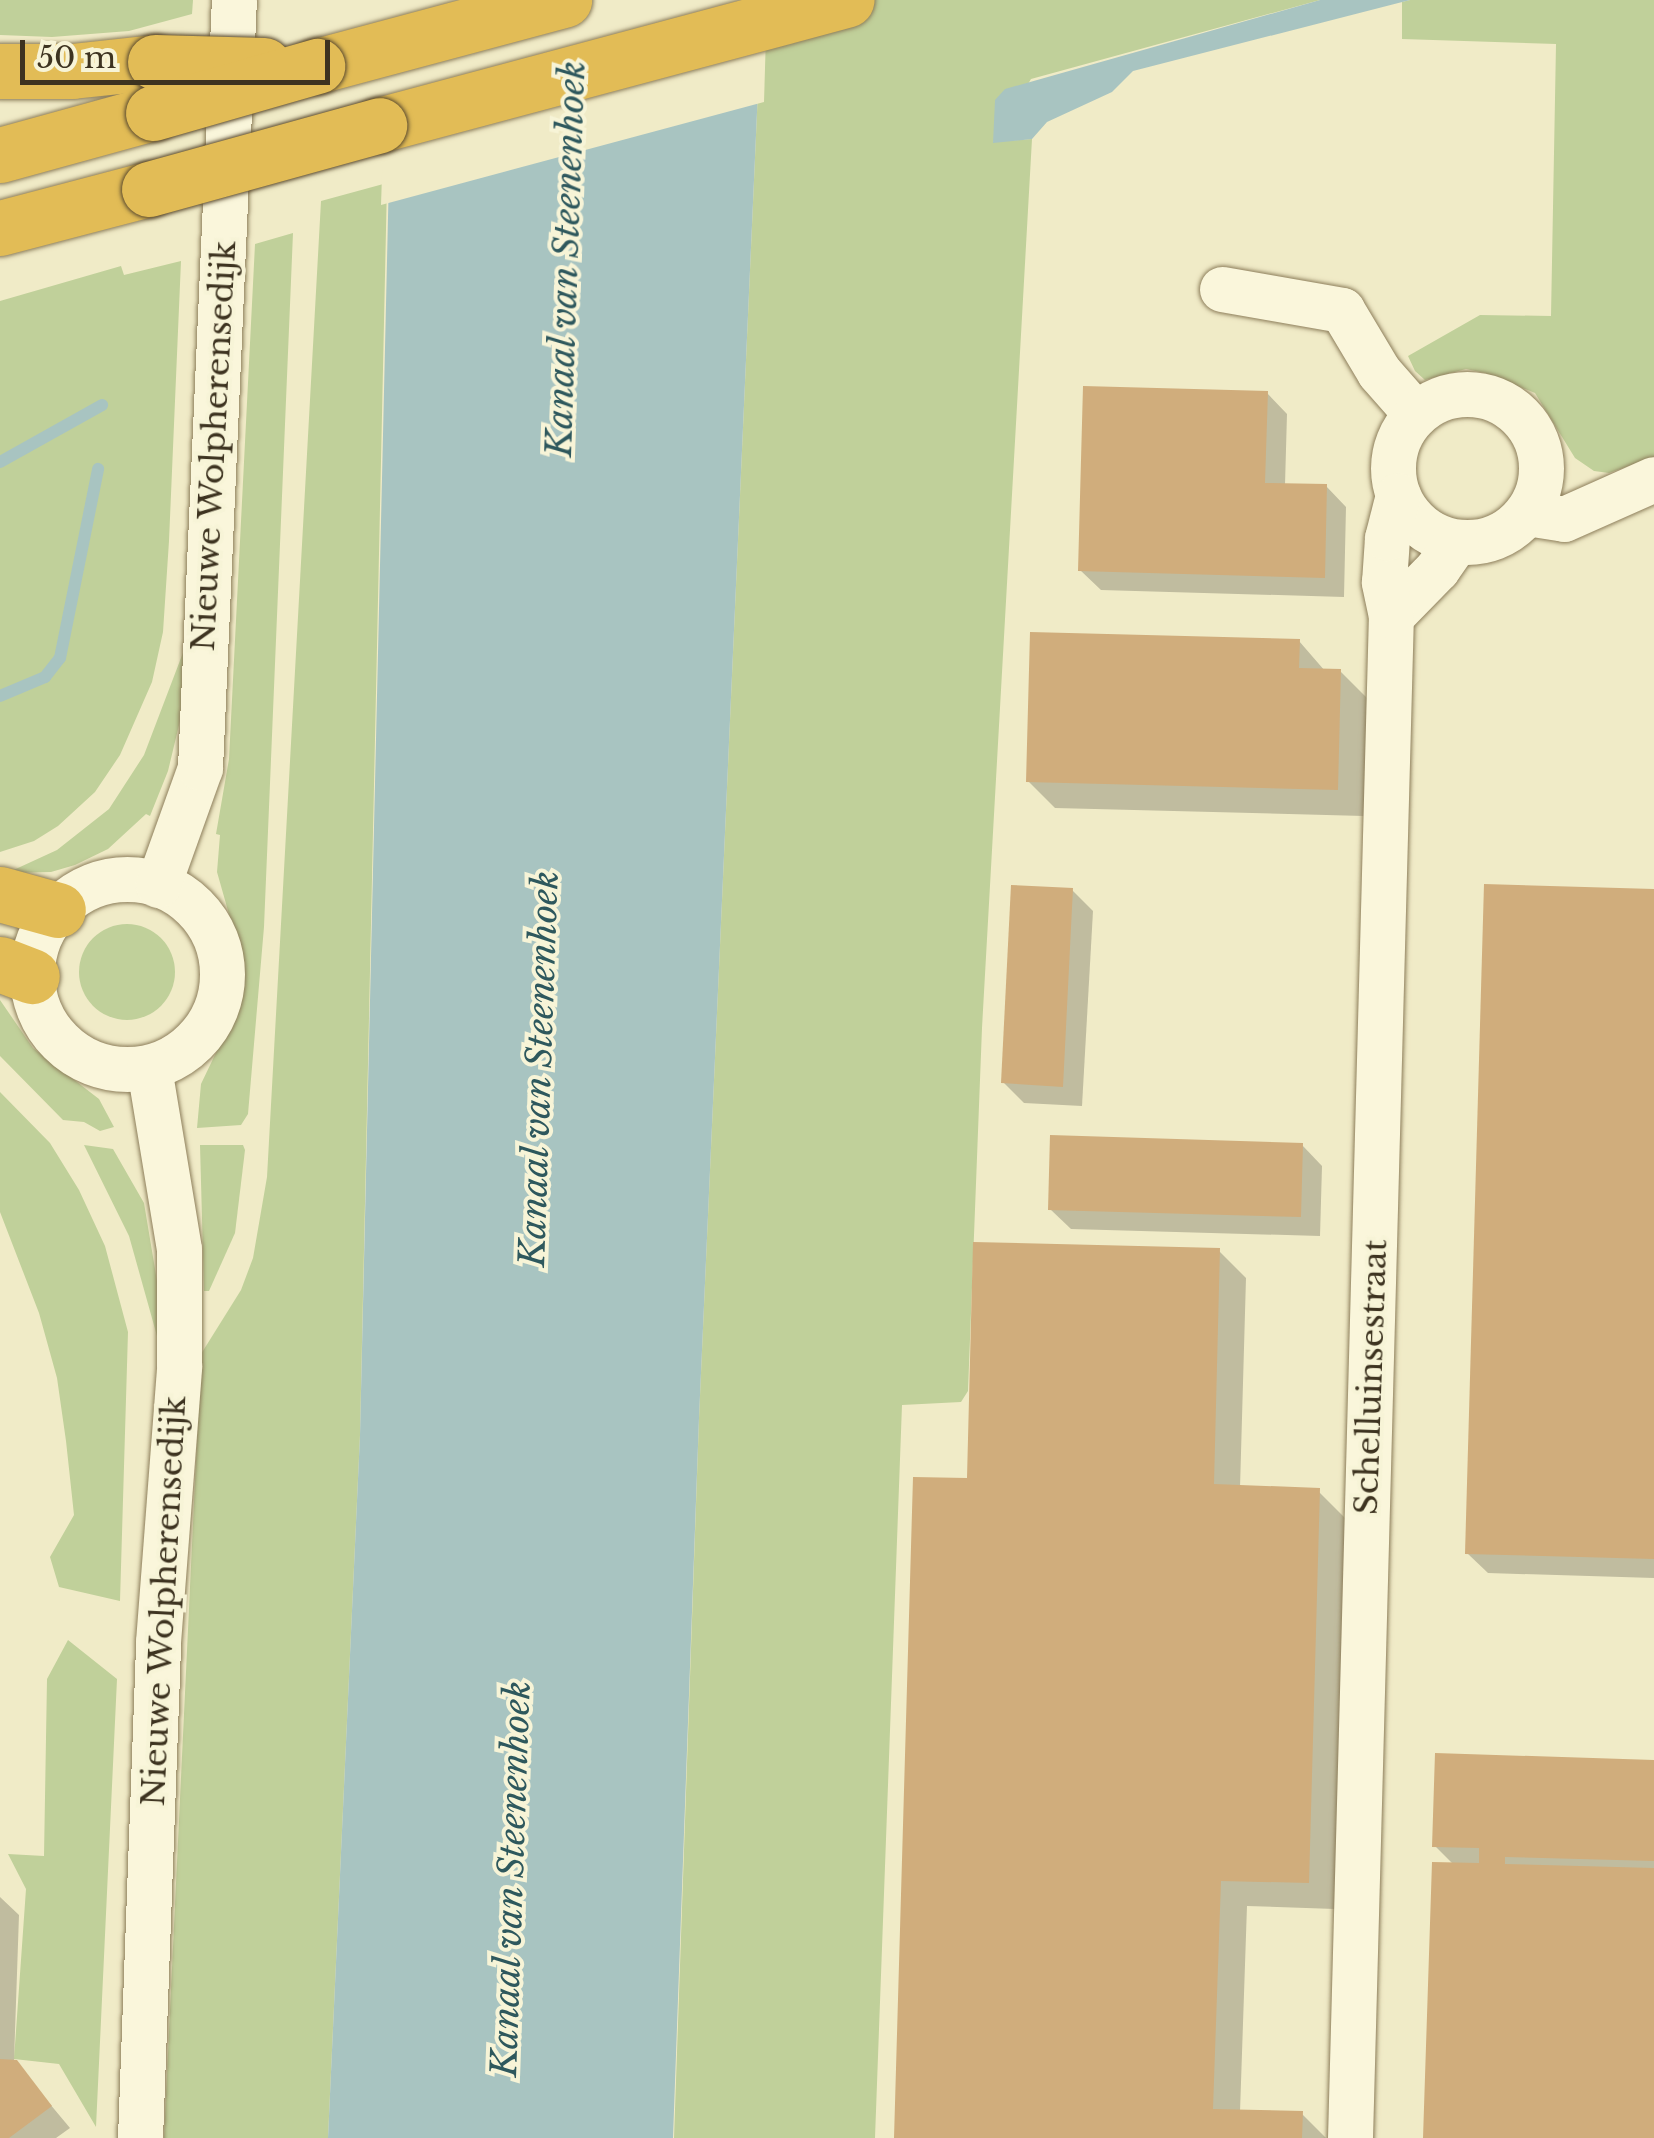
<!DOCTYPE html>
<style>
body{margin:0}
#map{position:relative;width:1654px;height:2138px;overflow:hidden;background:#f0ebc7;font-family:"Libre Baskerville",serif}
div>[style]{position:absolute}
.green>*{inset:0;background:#c0d09a}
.round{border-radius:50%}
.water>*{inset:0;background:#a8c4c1}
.pier>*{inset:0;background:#f0ebc7}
.shadow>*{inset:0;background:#0003}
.stream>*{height:12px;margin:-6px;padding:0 6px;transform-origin:6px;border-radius:6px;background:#a8c4c1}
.building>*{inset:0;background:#d0ad7c}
.roads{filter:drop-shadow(0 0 2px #8d7e5b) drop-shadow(0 0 2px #8d7e5b)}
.minor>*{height:45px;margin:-22.5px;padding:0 22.5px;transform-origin:22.5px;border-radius:22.5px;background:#faf6db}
.minor>.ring{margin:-22.5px;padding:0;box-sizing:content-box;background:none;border:45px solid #faf6db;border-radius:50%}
.highway>*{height:55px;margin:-27.5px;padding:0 27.5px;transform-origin:27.5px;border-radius:27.5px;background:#e2bc56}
.bridges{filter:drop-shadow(0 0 2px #5b4b2f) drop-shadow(0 0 2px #5b4b2f)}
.highway-bridge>*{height:55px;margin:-27.5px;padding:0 27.5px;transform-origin:27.5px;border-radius:27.5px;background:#e2bc56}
span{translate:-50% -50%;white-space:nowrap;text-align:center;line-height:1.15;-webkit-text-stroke:8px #f7f4d7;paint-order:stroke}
.street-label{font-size:32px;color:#3d3320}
.water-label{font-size:35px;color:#2e585d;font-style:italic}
.scale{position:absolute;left:20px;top:40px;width:310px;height:45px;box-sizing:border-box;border:5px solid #3d3320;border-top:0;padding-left:12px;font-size:30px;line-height:35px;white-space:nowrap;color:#3d3320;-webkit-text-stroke:8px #f7f4d7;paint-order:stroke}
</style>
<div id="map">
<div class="green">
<i style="clip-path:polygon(0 0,193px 0,192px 14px,129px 31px,52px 37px,0 35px)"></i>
<i style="clip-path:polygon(762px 0,1320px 0,1031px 79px,993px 142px,1032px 139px,982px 1028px,968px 1391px,961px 1402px,902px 1405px,875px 2138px,674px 2138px,699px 1418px)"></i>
<i style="clip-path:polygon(1410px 0,1654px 0,1654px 457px,1609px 473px,1594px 471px,1575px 458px,1535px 393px,1485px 373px,1466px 369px,1425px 380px,1415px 371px,1408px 356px,1480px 315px,1551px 316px,1556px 44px,1402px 39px,1402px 2px)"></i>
<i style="clip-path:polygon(387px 183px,360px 1435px,328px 2138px,164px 2138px,201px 1354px,241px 1290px,253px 1258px,267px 1177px,321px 201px)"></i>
<i style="clip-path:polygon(293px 233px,264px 927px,248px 1114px,241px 1125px,197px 1128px,201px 1084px,236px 1011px,242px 980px,238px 946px,217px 872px,220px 835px,216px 834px,229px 759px,255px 244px)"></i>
<i style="clip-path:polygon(181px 261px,169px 541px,163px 632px,152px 682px,120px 755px,95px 792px,58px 826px,34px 841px,0 852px,0 301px,121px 266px,124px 275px)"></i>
<i style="clip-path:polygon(184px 650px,180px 721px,168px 771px,150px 816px,146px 814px,108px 849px,75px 865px,51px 872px,7px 873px,57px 850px,109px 809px,144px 755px)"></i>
<i class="round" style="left:79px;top:924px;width:96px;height:96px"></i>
<i style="clip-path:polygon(0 1000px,33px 1048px,99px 1099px,114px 1127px,100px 1131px,84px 1122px,63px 1120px,0 1056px)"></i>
<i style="clip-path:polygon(0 1092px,50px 1143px,79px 1190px,105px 1246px,128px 1332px,120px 1601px,59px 1587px,50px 1557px,74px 1515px,66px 1441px,57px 1378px,39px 1313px,0 1212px)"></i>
<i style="clip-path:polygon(84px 1145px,113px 1149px,144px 1203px,158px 1287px,157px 1336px,129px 1236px)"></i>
<i style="clip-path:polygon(200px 1145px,243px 1145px,245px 1150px,235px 1233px,209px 1291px,204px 1291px)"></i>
<i style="clip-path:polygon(68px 1640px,117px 1679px,96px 2127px,59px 2064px,14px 2059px,26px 1889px,8px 1854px,44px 1856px,47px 1679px)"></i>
</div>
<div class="water">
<i style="clip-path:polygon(393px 0,762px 0,699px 1418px,673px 2138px,328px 2138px,360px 1435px)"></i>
<i style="clip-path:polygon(1320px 0,1410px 0,1133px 71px,1112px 92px,1047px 122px,1032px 139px,993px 143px,995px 100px,1005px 89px)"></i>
</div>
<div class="pier">
<i style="clip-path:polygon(388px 0,767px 0,764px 102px,381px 205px)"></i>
</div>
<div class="shadow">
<i style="clip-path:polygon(1267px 393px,1287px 414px,1285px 485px,1326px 486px,1346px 507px,1344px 597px,1101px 590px,1080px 570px)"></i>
<i style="clip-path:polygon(1299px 641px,1325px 671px,1340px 671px,1367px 698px,1364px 816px,1055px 808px,1028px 781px)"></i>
<i style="clip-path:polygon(1072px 890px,1093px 911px,1082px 1106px,1024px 1103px,1003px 1082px)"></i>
<i style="clip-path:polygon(1654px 891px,1654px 1578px,1488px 1573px,1467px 1553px)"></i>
<i style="clip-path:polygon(1302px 1145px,1322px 1166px,1320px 1236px,1071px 1229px,1050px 1209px)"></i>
<i style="clip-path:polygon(1219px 1251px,1246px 1278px,1240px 1488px,1318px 1491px,1345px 1518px,1335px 1909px,1247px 1906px,1240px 2112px,1302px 2114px,1326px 2138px,897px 2138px,969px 1481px)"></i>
<i style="clip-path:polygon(1654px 1763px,1654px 2138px,1426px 2138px,1454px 1865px,1435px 1846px)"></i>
<i style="clip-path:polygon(0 1897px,19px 1915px,14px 2061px,70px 2128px,56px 2138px,0 2138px)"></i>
</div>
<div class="stream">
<i style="left:0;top:462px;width:117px;rotate:-29.2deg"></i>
<i style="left:0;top:696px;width:49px;rotate:-22.9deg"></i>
<i style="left:45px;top:677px;width:24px;rotate:-52deg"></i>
<i style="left:60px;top:658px;width:193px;rotate:-78.6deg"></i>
</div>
<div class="building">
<i style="clip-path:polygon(1083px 386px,1268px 391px,1265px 483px,1327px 484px,1325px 578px,1078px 571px)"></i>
<i style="clip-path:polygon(1030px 632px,1300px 639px,1299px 668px,1341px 669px,1338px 790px,1026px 782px)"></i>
<i style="clip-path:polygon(1484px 884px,1654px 889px,1654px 1559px,1465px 1554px)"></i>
<i style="clip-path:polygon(1011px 885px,1073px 888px,1063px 1087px,1001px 1083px)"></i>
<i style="clip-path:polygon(1050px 1135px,1303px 1143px,1301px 1217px,1048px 1210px)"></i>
<i style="clip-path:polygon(973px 1242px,1220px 1248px,1214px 1484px,1320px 1488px,1309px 1883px,1221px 1881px,1213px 2109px,1303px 2111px,1302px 2138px,894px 2138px,913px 1477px,967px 1478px)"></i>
<i style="clip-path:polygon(1435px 1753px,1654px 1760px,1654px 1861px,1505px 1857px,1505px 1864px,1654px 1868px,1654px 2138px,1423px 2138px,1432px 1862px,1479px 1863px,1479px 1848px,1432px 1847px)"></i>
<i style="clip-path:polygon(0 2059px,17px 2060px,52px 2106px,9px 2138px,0 2138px)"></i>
</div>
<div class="roads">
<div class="minor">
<i style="left:1222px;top:289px;width:122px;rotate:9.9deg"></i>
<i style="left:1342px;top:310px;width:72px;rotate:59.2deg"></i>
<i style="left:1379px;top:372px;width:56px;rotate:48.6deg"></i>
<i class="ring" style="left:1393px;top:394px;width:103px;height:103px"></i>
<i style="left:1527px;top:513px;width:37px;rotate:9deg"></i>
<i style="left:1564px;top:519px;width:98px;rotate:-24deg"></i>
<i style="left:1391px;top:616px;width:66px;rotate:-45.6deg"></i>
<i style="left:1437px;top:569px;width:33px;rotate:-55deg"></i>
<i class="ring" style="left:32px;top:879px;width:145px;height:145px"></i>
<i style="left:158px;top:885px;width:124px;rotate:-70.3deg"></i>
<i style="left:200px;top:768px;width:769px;rotate:-87.47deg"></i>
<i style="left:140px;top:2138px;width:496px;rotate:-87.9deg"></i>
<i style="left:158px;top:1642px;width:277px;rotate:-85.6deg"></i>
<i style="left:179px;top:1366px;width:117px;rotate:-90deg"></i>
<i style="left:179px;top:1249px;width:184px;rotate:-99.4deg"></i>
<i style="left:1350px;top:2138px;width:1523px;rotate:-88.46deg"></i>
<i style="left:1391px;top:616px;width:35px;rotate:-102deg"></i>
<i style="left:1384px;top:582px;width:44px;rotate:-86.1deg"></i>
<i style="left:1387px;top:538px;width:44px;rotate:-75.7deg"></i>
</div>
<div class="highway">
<i style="left:317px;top:66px;width:256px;rotate:-15deg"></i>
<i style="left:0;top:71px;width:72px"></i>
<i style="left:72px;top:71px;width:83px;rotate:-6.2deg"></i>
<i style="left:379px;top:125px;width:484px;rotate:-15deg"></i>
<i style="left:0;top:155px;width:159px;rotate:-15.4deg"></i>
<i style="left:0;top:228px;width:154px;rotate:-14.7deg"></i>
<i style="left:0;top:894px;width:60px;rotate:15.4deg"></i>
<i style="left:0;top:964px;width:34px;rotate:21deg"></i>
</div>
</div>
<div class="bridges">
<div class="highway-bridge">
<i style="left:155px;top:62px;width:109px;rotate:1.6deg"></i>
<i style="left:153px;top:113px;width:171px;rotate:-16deg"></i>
<i style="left:149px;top:189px;width:239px;rotate:-15.5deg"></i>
</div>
</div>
<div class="street-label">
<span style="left:214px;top:446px;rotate:-87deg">Nieuwe Wolpherensedijk</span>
<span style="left:1371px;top:1377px;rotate:-88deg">Schelluinsestraat</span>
<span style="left:164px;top:1601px;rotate:-87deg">Nieuwe Wolpherensedijk</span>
</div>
<div class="water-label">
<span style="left:566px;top:259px;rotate:-88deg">Kanaal van Steenenhoek</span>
<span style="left:539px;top:1069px;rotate:-88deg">Kanaal van Steenenhoek</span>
<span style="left:511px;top:1879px;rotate:-88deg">Kanaal van Steenenhoek</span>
</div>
<div class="scale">50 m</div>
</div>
